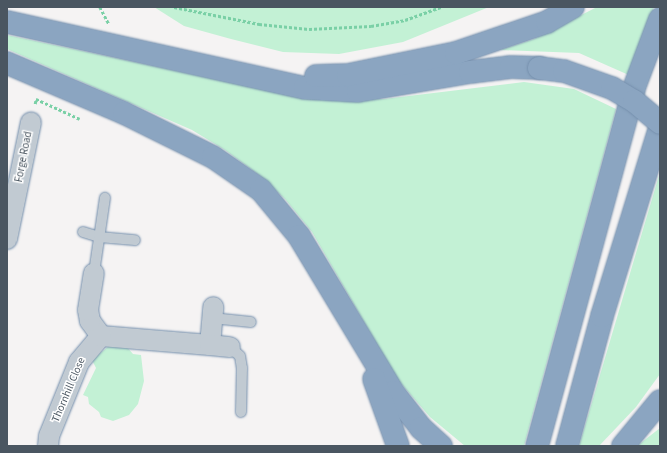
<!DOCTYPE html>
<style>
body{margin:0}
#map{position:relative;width:667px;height:453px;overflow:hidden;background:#f5f3f3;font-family:"Source Sans 3",sans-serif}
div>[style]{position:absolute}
.green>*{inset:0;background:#c3f1d5}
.path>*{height:2.5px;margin-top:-1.25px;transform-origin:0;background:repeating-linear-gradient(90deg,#7ad0a6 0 3px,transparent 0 5px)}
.roads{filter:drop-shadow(0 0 1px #7690ad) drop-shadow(0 0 1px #7690ad)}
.lane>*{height:10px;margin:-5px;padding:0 5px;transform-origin:5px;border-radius:5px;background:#c1cad2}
.street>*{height:20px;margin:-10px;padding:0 10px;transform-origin:10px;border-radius:10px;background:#c1cad2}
.highway>*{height:22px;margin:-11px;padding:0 11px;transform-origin:11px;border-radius:11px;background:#8ba5c1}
.bridges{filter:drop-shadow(0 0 1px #7690ad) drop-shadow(0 0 1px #7690ad)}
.highway-bridge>*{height:22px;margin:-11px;padding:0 11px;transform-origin:11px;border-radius:11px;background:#8ba5c1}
span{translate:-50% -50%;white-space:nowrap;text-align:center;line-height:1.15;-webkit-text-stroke:3px #fff;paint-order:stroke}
.street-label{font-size:11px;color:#4a5661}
.frame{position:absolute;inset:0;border:8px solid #4a5661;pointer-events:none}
</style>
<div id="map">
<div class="green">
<i style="clip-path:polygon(154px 7px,489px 7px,403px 42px,339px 54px,283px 52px,231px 39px,184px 26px)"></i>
<i style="clip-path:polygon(597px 7px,654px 7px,631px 76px,579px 53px,500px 50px,534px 39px)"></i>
<i style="clip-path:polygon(7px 35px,286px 94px,384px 99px,524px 82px,574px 89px,616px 109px,524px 446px,465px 446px,430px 417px,397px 379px,312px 232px,285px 199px,259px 175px,225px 150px,192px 130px,7px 49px)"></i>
<i style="clip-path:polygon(660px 172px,660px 374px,636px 407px,599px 446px,579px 446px)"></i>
<i style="clip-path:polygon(110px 345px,127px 347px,133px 354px,141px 355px,144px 381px,138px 404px,129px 415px,113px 421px,101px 417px,99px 412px,89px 404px,88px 397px,83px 395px,96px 368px,92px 360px)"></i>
<i style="clip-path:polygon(660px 428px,660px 446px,637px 446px)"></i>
</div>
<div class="path">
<i style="left:100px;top:7px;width:19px;rotate:62deg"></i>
<i style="left:174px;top:7px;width:87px;rotate:11.3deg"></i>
<i style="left:259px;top:24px;width:50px;rotate:5.7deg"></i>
<i style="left:309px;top:29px;width:62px;rotate:-2.8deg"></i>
<i style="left:371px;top:26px;width:35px;rotate:-10deg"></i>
<i style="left:405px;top:20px;width:38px;rotate:-20deg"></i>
<i style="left:35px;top:104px;width:5px;rotate:-79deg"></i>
<i style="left:36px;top:99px;width:48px;rotate:24.4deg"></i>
</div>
<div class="roads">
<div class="lane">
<i style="left:83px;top:232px;width:17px;rotate:17deg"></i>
<i style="left:99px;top:237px;width:36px;rotate:5deg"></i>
<i style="left:94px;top:273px;width:76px;rotate:-81.7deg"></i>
<i style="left:212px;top:318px;width:39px;rotate:6deg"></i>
<i style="left:230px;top:347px;width:13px;rotate:42deg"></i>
<i style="left:240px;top:356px;width:12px;rotate:81deg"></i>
<i style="left:242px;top:368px;width:44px;rotate:91.3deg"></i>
</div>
<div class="street">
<i style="left:7px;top:239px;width:119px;rotate:-78.4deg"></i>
<i style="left:101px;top:336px;width:109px;rotate:4.7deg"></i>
<i style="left:210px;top:345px;width:38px;rotate:-85deg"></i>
<i style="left:210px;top:345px;width:20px;rotate:6deg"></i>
<i style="left:48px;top:446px;width:10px;rotate:-84deg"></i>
<i style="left:49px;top:436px;width:80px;rotate:-67.9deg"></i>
<i style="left:79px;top:362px;width:34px;rotate:-50deg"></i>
<i style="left:101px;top:336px;width:19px;rotate:-126deg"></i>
<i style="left:90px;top:321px;width:11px;rotate:-100deg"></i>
<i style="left:88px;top:310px;width:37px;rotate:-81deg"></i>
</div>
<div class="highway">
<i style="left:7px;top:22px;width:305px;rotate:12.5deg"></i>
<i style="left:305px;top:88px;width:53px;rotate:3.2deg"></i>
<i style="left:358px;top:91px;width:114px;rotate:-9.6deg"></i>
<i style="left:470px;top:72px;width:41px;rotate:-7deg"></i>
<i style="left:511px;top:67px;width:28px;rotate:2deg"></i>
<i style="left:7px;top:63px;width:127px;rotate:23.1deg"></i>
<i style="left:124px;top:113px;width:99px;rotate:26.3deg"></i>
<i style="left:213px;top:157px;width:58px;rotate:34.5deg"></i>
<i style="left:261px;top:190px;width:60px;rotate:50.4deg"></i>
<i style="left:299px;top:236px;width:182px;rotate:58.9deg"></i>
<i style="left:393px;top:392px;width:46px;rotate:52.1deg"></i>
<i style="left:421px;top:428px;width:27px;rotate:42deg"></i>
<i style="left:316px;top:76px;width:32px;rotate:-2deg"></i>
<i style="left:348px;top:75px;width:110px;rotate:-11.5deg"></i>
<i style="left:456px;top:53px;width:96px;rotate:-18.8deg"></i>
<i style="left:547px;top:22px;width:30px;rotate:-30deg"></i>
<i style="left:374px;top:379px;width:71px;rotate:70.3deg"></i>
<i style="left:537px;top:446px;width:371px;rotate:-74.8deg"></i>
<i style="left:634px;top:88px;width:74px;rotate:-69.4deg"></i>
<i style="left:567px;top:446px;width:135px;rotate:-74.9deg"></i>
<i style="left:602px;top:316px;width:197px;rotate:-72.9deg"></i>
<i style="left:623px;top:446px;width:58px;rotate:-50.6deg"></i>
</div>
</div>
<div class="bridges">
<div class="highway-bridge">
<i style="left:539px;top:68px;width:25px;rotate:7deg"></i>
<i style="left:564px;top:71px;width:51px;rotate:19.5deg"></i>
<i style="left:612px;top:88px;width:26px;rotate:31deg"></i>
<i style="left:634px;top:101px;width:34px;rotate:40deg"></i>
</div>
</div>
<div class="street-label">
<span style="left:24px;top:157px;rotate:-79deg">Forge Road</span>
<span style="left:69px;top:390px;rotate:-67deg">Thornhill Close</span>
</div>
<div class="frame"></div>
</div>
